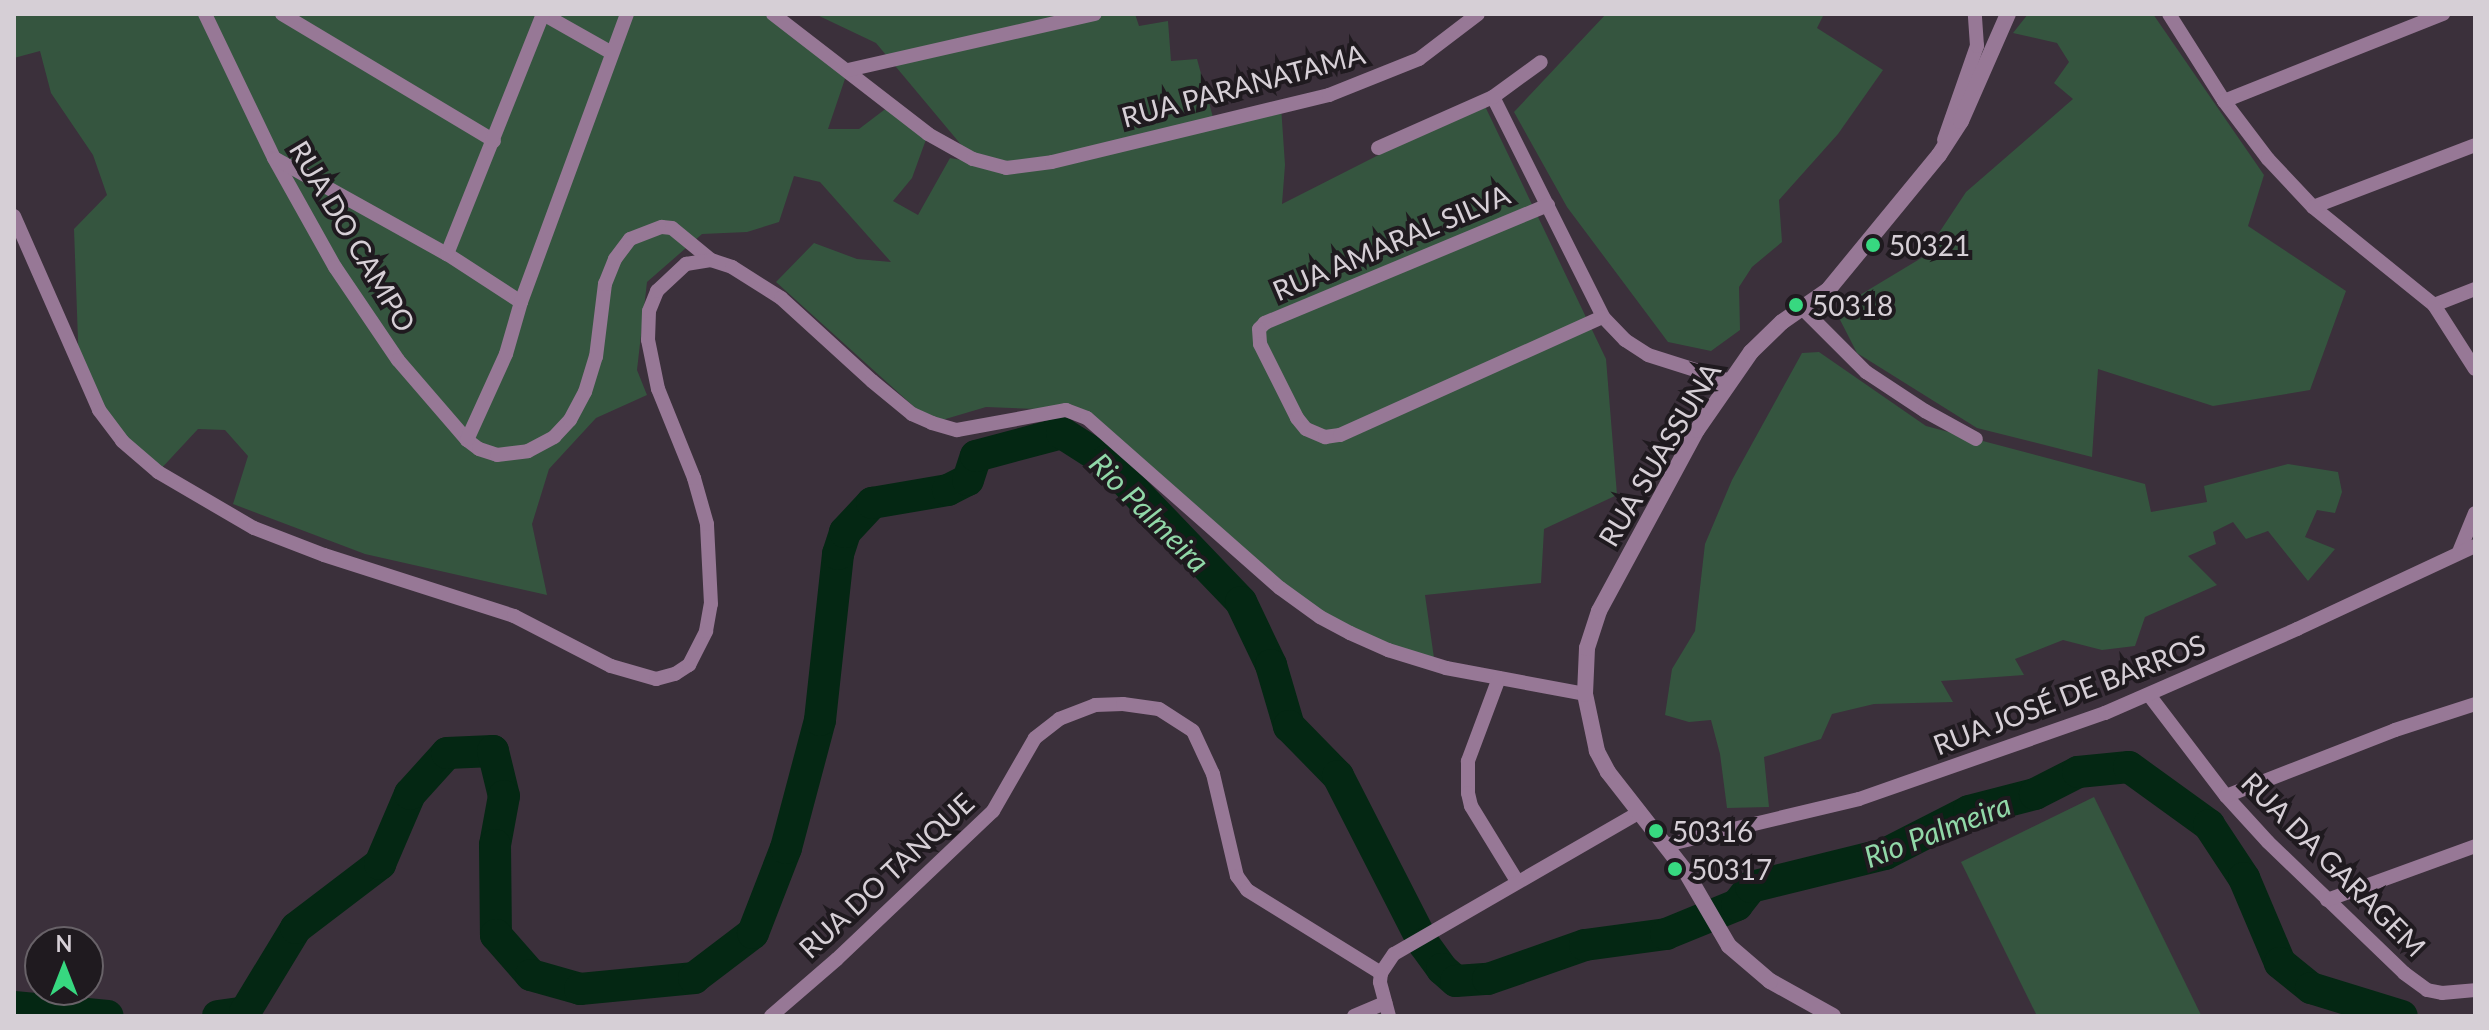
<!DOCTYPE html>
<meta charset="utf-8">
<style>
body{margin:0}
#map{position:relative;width:2489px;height:1030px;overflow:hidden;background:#3b303b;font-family:Lato,sans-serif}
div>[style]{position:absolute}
.green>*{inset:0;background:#35553f}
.river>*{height:32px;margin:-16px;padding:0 16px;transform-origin:16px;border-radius:16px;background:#042713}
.minor>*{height:14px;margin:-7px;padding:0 7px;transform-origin:7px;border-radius:7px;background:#977896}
.tertiary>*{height:16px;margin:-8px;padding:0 8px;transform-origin:8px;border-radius:8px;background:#977896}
.dots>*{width:22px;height:22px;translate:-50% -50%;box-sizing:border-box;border:4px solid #1f1a1f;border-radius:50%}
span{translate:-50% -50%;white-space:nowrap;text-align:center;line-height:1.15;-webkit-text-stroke:8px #1f1a1f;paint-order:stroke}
.street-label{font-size:28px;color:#d6cfd6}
.poi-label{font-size:28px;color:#d6cfd6}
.left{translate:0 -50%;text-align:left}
.water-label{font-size:30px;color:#91d8a8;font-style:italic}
.frame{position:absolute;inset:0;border:16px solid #d6cfd6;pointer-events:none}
.north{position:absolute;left:24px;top:926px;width:80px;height:80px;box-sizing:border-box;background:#1f1a1f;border:2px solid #686268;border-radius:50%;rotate:0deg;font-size:22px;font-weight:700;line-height:32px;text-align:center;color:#d6cfd6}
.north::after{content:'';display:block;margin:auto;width:28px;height:36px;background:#37d880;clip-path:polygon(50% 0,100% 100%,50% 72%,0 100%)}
</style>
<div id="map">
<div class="green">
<i style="clip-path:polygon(14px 14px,773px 14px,848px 70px,828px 129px,859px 129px,888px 107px,928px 134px,912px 178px,893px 201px,918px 215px,950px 158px,991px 165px,973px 159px,876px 43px,815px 14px,1135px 14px,1139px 26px,1168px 21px,1171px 61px,1197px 59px,1214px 121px,1281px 106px,1285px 165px,1282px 204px,1483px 102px,1606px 359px,1617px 495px,1544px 529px,1541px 583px,1425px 595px,1435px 665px,1327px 621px,1111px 436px,1066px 410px,986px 407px,932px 423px,776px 282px,814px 243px,857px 259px,891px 262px,820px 182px,794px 176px,779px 222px,747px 232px,702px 234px,647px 282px,637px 370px,647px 395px,596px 418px,549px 469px,532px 524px,547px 595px,365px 554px,233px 504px,248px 456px,225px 430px,198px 429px,158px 472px,122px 441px,79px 368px,74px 229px,107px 195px,93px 155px,51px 93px,40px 51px,14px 58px)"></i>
<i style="clip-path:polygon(1606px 14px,1824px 14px,1817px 28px,1883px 70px,1838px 134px,1779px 200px,1782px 242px,1752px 267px,1739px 287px,1740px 330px,1711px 351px,1668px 342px,1567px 207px,1514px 112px)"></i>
<i style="clip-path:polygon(2028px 14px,2153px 14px,2264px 175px,2248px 226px,2346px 291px,2310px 390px,2213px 406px,2098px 369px,2092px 457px,1977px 428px,1857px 353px,1835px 310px,1923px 257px,1966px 192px,2073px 99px,2054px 83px,2069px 62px,2057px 43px,2013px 33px)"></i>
<i style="clip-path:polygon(1819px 352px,1926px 426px,2145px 484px,2151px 512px,2207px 502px,2204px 486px,2288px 464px,2338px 472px,2342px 492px,2335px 513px,2317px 510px,2305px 537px,2335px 549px,2308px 581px,2268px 531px,2246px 539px,2233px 522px,2213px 532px,2216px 544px,2188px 556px,2217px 585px,2145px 617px,2135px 646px,2102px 650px,2063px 640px,2015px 659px,2024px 675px,1941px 681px,1953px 702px,1874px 704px,1832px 714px,1821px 739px,1764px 757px,1769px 807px,1727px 808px,1720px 754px,1711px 720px,1689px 722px,1665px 715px,1672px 669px,1695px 631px,1705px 544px,1732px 480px,1802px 353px)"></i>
<i style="clip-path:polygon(2094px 797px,2201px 1015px,2198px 1016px,2037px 1016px,1961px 862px)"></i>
</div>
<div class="river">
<i style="left:14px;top:1007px;width:94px;rotate:5.5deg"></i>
<i style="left:218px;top:1016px;width:27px;rotate:-8deg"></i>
<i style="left:245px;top:1012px;width:98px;rotate:-58.7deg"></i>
<i style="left:296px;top:928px;width:106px;rotate:-37.3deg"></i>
<i style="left:380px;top:864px;width:76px;rotate:-66.8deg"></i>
<i style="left:410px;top:794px;width:55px;rotate:-47.9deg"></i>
<i style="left:447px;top:753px;width:46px;rotate:-2.5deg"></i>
<i style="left:493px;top:751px;width:46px;rotate:76.3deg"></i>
<i style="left:504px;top:796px;width:50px;rotate:100.4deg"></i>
<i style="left:495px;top:845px;width:90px;rotate:89.4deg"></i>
<i style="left:496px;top:935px;width:53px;rotate:48.8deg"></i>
<i style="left:531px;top:975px;width:51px;rotate:15.9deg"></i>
<i style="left:580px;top:989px;width:115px;rotate:-5.5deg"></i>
<i style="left:694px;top:978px;width:74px;rotate:-37.3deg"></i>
<i style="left:753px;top:933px;width:91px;rotate:-68.8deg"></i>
<i style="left:786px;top:848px;width:132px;rotate:-75.1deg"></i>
<i style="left:820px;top:720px;width:167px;rotate:-83.8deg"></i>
<i style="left:838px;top:554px;width:23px;rotate:-72deg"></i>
<i style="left:845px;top:532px;width:40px;rotate:-47deg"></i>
<i style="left:872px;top:503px;width:77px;rotate:-9.7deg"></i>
<i style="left:948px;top:490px;width:22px;rotate:-27deg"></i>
<i style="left:968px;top:480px;width:25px;rotate:-72deg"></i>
<i style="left:976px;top:456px;width:89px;rotate:-15deg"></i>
<i style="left:1062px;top:433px;width:52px;rotate:32.5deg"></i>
<i style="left:1106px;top:461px;width:195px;rotate:46.2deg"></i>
<i style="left:1241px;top:602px;width:70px;rotate:64.5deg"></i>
<i style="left:1271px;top:665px;width:64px;rotate:73.6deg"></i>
<i style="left:1289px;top:726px;width:70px;rotate:45.6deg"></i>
<i style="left:1338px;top:776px;width:189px;rotate:62.9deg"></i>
<i style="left:1424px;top:944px;width:31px;rotate:54deg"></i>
<i style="left:1442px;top:969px;width:18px;rotate:41deg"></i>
<i style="left:1456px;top:981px;width:32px;rotate:-4deg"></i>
<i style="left:1488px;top:979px;width:103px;rotate:-19.3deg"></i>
<i style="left:1585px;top:945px;width:82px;rotate:-7.7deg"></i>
<i style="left:1666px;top:934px;width:77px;rotate:-22.2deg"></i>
<i style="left:1737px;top:905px;width:23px;rotate:-52deg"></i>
<i style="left:1751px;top:887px;width:138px;rotate:-13.8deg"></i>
<i style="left:1885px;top:854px;width:94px;rotate:-27.1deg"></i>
<i style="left:1969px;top:811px;width:68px;rotate:-14.4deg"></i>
<i style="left:2035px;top:794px;width:48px;rotate:-27.1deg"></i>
<i style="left:2078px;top:772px;width:51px;rotate:-5.6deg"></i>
<i style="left:2129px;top:767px;width:99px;rotate:35.9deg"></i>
<i style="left:2209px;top:825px;width:64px;rotate:56.6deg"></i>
<i style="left:2244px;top:878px;width:92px;rotate:67deg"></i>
<i style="left:2280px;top:963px;width:40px;rotate:39deg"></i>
<i style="left:2311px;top:988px;width:95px;rotate:17.1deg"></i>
</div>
<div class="minor">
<i style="left:205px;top:14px;width:160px;rotate:64.4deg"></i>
<i style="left:274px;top:158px;width:125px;rotate:60.8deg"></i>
<i style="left:335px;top:267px;width:112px;rotate:55.9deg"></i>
<i style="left:398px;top:360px;width:106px;rotate:49.2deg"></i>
<i style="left:467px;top:440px;width:15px;rotate:37deg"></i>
<i style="left:479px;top:449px;width:19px;rotate:18deg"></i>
<i style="left:497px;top:455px;width:31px;rotate:-7deg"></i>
<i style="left:528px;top:451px;width:30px;rotate:-28deg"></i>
<i style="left:554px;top:437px;width:23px;rotate:-47deg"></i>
<i style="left:570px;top:420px;width:32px;rotate:-62deg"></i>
<i style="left:585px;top:392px;width:37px;rotate:-73deg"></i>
<i style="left:596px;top:357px;width:74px;rotate:-83deg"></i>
<i style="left:605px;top:284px;width:27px;rotate:-68deg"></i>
<i style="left:615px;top:259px;width:25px;rotate:-53deg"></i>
<i style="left:630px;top:239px;width:34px;rotate:-21deg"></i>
<i style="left:662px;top:227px;width:10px;rotate:6deg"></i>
<i style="left:672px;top:228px;width:50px;rotate:39.4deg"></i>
<i style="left:282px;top:14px;width:247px;rotate:30.9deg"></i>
<i style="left:543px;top:14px;width:79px;rotate:29.5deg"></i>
<i style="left:773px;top:14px;width:196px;rotate:37.7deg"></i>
<i style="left:928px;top:134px;width:51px;rotate:29.1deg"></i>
<i style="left:973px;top:159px;width:34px;rotate:15deg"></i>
<i style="left:1006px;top:168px;width:46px;rotate:-7.4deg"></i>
<i style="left:1052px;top:162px;width:285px;rotate:-13.6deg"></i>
<i style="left:1329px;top:95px;width:97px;rotate:-21.8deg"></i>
<i style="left:1419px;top:59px;width:74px;rotate:-37.3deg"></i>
<i style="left:2169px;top:14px;width:103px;rotate:57.7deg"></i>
<i style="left:2224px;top:101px;width:73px;rotate:52.8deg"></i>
<i style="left:2268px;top:159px;width:66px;rotate:46.8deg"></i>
<i style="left:2313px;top:207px;width:156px;rotate:39deg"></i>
<i style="left:2434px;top:305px;width:76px;rotate:57.4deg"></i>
<i style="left:848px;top:70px;width:253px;rotate:-12.8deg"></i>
<i style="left:1493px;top:97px;width:246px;rotate:63.4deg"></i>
<i style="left:1603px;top:317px;width:32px;rotate:46deg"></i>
<i style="left:1625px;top:340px;width:27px;rotate:33deg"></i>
<i style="left:1648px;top:355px;width:86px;rotate:17.6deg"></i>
<i style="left:2224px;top:101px;width:236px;rotate:-21.7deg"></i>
<i style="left:1944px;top:140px;width:100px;rotate:-70.7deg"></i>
<i style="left:1977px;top:46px;width:32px;rotate:-94deg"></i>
<i style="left:1378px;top:148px;width:126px;rotate:-23.9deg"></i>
<i style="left:1493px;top:97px;width:59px;rotate:-36.1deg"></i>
<i style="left:276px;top:159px;width:196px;rotate:29.1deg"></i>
<i style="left:447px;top:254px;width:88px;rotate:33deg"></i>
<i style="left:1548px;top:205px;width:307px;rotate:157.4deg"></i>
<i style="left:1265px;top:323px;width:8px;rotate:135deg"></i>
<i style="left:1259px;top:329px;width:15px;rotate:86deg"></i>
<i style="left:1260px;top:344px;width:83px;rotate:63.4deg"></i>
<i style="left:1297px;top:418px;width:14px;rotate:51deg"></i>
<i style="left:1306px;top:429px;width:21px;rotate:23deg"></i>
<i style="left:1325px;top:437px;width:15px;rotate:-8deg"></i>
<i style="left:1340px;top:435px;width:288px;rotate:-24.2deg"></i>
<i style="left:2313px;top:207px;width:173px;rotate:-20.9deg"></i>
<i style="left:14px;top:216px;width:212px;rotate:66.3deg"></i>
<i style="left:99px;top:410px;width:39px;rotate:53deg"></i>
<i style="left:122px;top:441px;width:48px;rotate:40.7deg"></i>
<i style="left:158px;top:472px;width:111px;rotate:30.3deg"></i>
<i style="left:254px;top:528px;width:75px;rotate:21.1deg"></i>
<i style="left:324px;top:555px;width:200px;rotate:17.8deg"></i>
<i style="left:514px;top:616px;width:109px;rotate:27.3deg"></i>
<i style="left:611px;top:666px;width:47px;rotate:16.1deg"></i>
<i style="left:656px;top:679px;width:20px;rotate:-15deg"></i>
<i style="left:675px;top:674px;width:17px;rotate:-33deg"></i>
<i style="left:689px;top:665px;width:38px;rotate:-63deg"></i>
<i style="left:706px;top:631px;width:27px;rotate:-80deg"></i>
<i style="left:711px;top:604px;width:80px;rotate:-92.9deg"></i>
<i style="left:707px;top:524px;width:48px;rotate:-105.8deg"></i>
<i style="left:694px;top:478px;width:96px;rotate:-112deg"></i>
<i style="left:658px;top:389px;width:50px;rotate:-101.5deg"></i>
<i style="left:648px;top:340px;width:29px;rotate:-88deg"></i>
<i style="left:649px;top:311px;width:22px;rotate:-68deg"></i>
<i style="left:657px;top:291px;width:40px;rotate:-43deg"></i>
<i style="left:686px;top:264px;width:25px;rotate:-9deg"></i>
<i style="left:711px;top:260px;width:22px;rotate:18deg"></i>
<i style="left:732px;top:267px;width:58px;rotate:32.3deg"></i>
<i style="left:781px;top:298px;width:123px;rotate:42.4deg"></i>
<i style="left:872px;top:381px;width:52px;rotate:39.5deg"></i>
<i style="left:912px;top:414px;width:22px;rotate:24deg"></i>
<i style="left:932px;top:423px;width:26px;rotate:16deg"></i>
<i style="left:957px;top:430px;width:111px;rotate:-10.4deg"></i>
<i style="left:1066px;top:410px;width:22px;rotate:21deg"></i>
<i style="left:1087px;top:418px;width:257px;rotate:41.4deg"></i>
<i style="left:1280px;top:588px;width:49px;rotate:35.9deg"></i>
<i style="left:1320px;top:617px;width:34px;rotate:28deg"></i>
<i style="left:1350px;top:633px;width:42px;rotate:24.1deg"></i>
<i style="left:1388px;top:650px;width:61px;rotate:17.2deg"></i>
<i style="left:1446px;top:668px;width:141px;rotate:10.6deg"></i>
<i style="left:447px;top:254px;width:258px;rotate:-68.2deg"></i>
<i style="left:2434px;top:305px;width:44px;rotate:-21.3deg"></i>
<i style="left:1802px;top:308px;width:91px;rotate:45deg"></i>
<i style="left:1866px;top:372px;width:71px;rotate:33.5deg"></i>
<i style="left:1925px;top:411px;width:58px;rotate:28.8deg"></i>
<i style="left:467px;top:440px;width:94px;rotate:-65.6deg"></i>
<i style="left:506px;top:354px;width:54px;rotate:-73.9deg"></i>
<i style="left:521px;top:302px;width:307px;rotate:-69.8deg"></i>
<i style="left:2459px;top:552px;width:42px;rotate:-67.7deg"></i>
<i style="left:1499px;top:678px;width:89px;rotate:110.5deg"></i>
<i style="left:1468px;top:761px;width:32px;rotate:90deg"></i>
<i style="left:1468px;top:793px;width:13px;rotate:77deg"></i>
<i style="left:1471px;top:806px;width:88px;rotate:58.5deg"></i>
<i style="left:2149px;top:695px;width:127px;rotate:52.7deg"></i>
<i style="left:2226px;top:796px;width:62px;rotate:47.6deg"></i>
<i style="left:2268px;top:842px;width:189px;rotate:43.9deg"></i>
<i style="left:2404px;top:973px;width:29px;rotate:36deg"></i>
<i style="left:2427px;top:990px;width:15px;rotate:11deg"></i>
<i style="left:2442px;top:993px;width:33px;rotate:-5deg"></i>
<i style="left:2226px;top:796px;width:181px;rotate:-21.3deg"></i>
<i style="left:2395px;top:730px;width:84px;rotate:-18deg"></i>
<i style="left:1666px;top:845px;width:198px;rotate:-13.4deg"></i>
<i style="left:1859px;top:799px;width:261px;rotate:-19.3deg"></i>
<i style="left:2105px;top:713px;width:210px;rotate:-23.6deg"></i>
<i style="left:2297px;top:629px;width:196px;rotate:-25deg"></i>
<i style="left:2327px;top:900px;width:158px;rotate:-20deg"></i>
<i style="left:771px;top:1016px;width:87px;rotate:-40.8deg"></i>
<i style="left:837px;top:959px;width:215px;rotate:-43.5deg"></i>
<i style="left:993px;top:811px;width:84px;rotate:-60.1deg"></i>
<i style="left:1035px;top:738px;width:31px;rotate:-38deg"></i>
<i style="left:1059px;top:719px;width:39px;rotate:-21deg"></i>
<i style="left:1095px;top:705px;width:28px;rotate:-2deg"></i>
<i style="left:1123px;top:704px;width:36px;rotate:8deg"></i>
<i style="left:1159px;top:709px;width:40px;rotate:32.9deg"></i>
<i style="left:1193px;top:731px;width:47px;rotate:65.1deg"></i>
<i style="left:1213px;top:774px;width:105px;rotate:76.8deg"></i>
<i style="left:1237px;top:876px;width:17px;rotate:54deg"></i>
<i style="left:1247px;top:890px;width:158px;rotate:31.8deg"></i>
<i style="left:1354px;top:1016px;width:34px;rotate:-23deg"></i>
<i style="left:1389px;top:1016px;width:35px;rotate:-105deg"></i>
<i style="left:1380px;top:982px;width:9px;rotate:-84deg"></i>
<i style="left:1381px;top:973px;width:23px;rotate:-56deg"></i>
<i style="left:1394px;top:954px;width:284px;rotate:-30deg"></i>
</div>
<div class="tertiary">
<i style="left:1833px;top:1016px;width:72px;rotate:-150.9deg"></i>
<i style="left:1770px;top:981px;width:54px;rotate:-139.5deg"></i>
<i style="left:1729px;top:946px;width:86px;rotate:-120.2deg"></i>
<i style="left:1686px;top:872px;width:127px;rotate:-128deg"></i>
<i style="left:1608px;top:772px;width:24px;rotate:-118deg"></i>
<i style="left:1597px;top:751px;width:58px;rotate:-101.9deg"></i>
<i style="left:1585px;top:694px;width:46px;rotate:-87.5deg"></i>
<i style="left:1587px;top:648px;width:39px;rotate:-72deg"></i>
<i style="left:1599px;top:611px;width:206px;rotate:-61.6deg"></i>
<i style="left:1697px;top:430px;width:95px;rotate:-55.3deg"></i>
<i style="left:1751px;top:352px;width:43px;rotate:-44.1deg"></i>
<i style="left:1782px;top:322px;width:56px;rotate:-34.8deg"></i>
<i style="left:1828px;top:290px;width:175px;rotate:-50.6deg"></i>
<i style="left:1939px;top:155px;width:40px;rotate:-57.1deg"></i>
<i style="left:1961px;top:121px;width:117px;rotate:-66.3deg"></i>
</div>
<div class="dots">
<i style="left:1873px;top:245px;background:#37d880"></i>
<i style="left:1796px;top:305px;background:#37d880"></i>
<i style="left:1656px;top:831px;background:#37d880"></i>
<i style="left:1675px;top:869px;background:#37d880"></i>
</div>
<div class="street-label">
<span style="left:1243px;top:85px;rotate:-15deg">RUA PARANATAMA</span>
<span style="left:353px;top:236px;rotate:59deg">RUA DO CAMPO</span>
<span style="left:1391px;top:242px;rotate:-23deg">RUA AMARAL SILVA</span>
<span style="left:1659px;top:454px;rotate:-59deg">RUA SUASSUNA</span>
<span style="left:2069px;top:694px;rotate:-21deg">RUA JOSÉ DE BARROS</span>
<span style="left:2334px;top:864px;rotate:45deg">RUA DA GARAGEM</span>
<span style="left:886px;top:875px;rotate:-43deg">RUA DO TANQUE</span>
</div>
<div class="poi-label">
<span class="left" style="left:1889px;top:245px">50321</span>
<span class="left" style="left:1812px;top:305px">50318</span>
<span class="left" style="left:1672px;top:831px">50316</span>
<span class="left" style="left:1691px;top:869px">50317</span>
</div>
<div class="water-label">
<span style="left:1150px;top:512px;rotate:45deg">Rio Palmeira</span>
<span style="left:1937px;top:830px;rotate:-21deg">Rio Palmeira</span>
</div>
<div class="frame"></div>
<div class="north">N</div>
</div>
